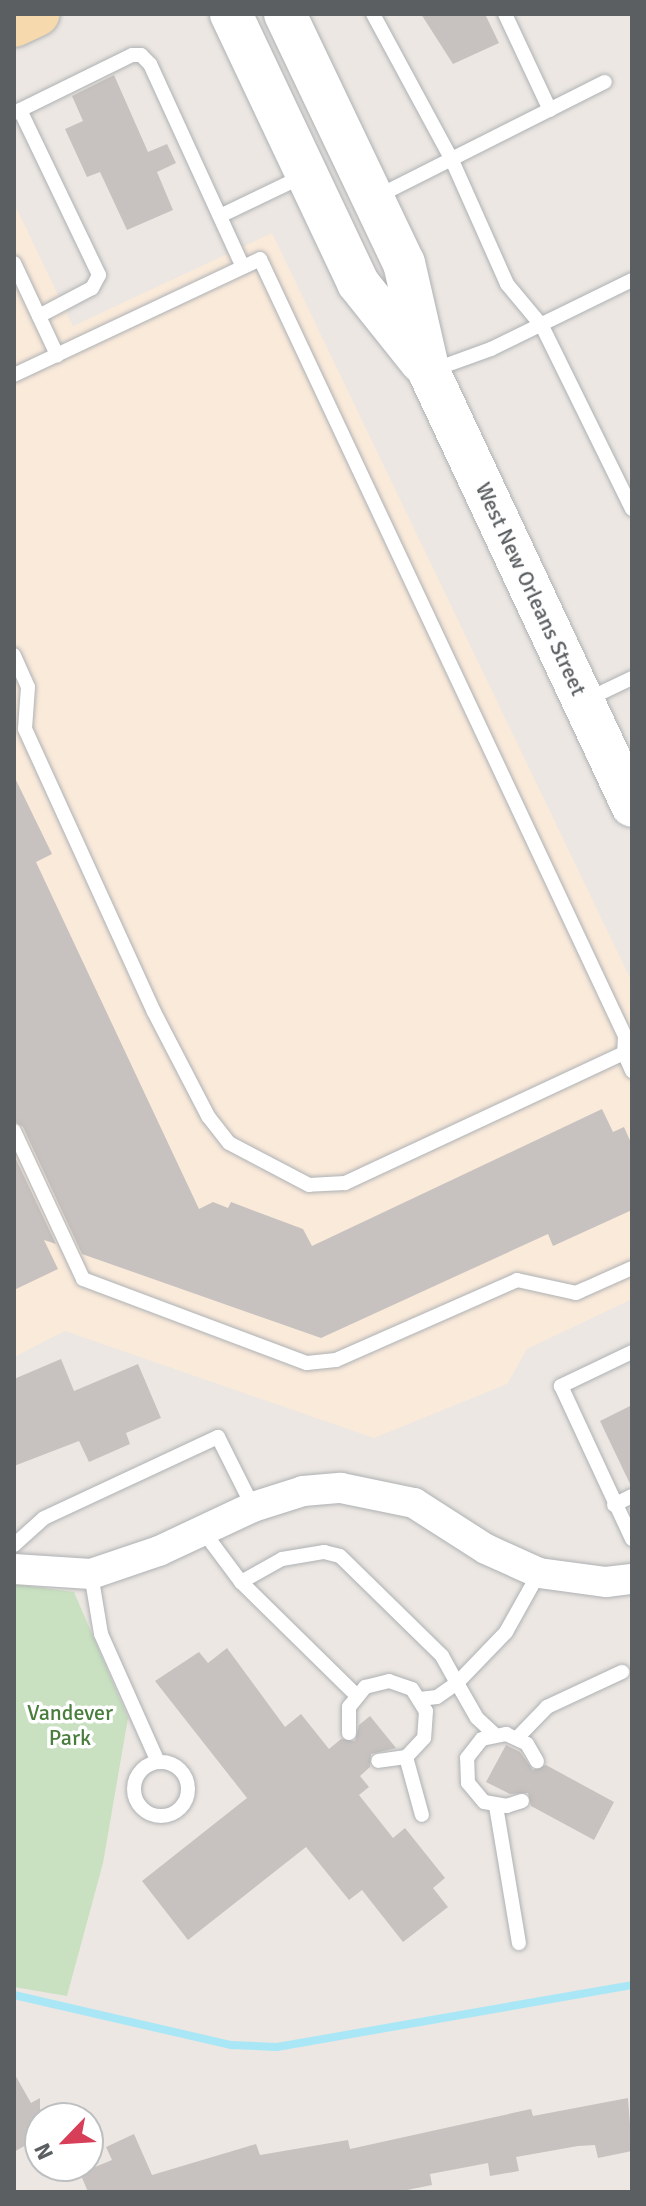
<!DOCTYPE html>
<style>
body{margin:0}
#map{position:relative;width:646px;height:2206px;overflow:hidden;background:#ece7e2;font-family:Signika,sans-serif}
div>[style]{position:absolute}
.commercial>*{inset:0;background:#faeada}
.green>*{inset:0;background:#c9e1c1}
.stream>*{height:8px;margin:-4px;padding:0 4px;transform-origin:4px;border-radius:4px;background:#a9e7f6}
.building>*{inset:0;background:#c7c2bf}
.roads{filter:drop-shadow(0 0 2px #aeb1b4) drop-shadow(0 0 2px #aeb1b4)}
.service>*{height:14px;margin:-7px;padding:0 7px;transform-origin:7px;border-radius:7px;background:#fff}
.service>.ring{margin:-7px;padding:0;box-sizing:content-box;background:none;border:14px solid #fff;border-radius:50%}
.minor>*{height:30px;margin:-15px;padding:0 15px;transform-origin:15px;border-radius:15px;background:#fff}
.secondary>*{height:42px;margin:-21px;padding:0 21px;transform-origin:21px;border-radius:21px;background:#fff}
.primary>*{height:44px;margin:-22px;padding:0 22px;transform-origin:22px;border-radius:22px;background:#f6d9ad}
span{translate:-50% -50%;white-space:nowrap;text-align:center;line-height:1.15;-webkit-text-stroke:7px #fff;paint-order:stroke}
.street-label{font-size:22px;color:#5b5f62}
.park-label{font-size:22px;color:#4a7e3d}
.frame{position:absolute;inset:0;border:16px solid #5b5f62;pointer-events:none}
.north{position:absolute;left:24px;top:2102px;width:80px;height:80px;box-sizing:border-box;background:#fff;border:2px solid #bdbfc0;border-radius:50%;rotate:245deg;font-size:22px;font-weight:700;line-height:32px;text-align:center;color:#5b5f62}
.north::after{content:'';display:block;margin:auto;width:28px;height:36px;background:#d73e57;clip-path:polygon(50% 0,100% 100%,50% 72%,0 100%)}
</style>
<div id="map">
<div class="commercial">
<i style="clip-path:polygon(14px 203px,73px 326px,272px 233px,632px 982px,632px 1299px,527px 1349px,507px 1384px,374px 1438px,65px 1331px,14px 1357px)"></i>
</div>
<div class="green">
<i style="clip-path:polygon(14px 1584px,74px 1592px,128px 1718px,103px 1863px,67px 1996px,14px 1987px)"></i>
</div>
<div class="stream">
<i style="left:14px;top:1995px;width:223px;rotate:13deg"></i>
<i style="left:231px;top:2045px;width:46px;rotate:2.5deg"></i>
<i style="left:277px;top:2047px;width:360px;rotate:-9.9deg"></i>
</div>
<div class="building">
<i style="clip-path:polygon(421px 14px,485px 14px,499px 43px,453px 64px)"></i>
<i style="clip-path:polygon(114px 75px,148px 152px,167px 144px,176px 163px,157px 172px,173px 210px,127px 230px,100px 172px,87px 177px,65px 129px,83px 121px,72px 96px)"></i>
<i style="clip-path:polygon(14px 776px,52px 854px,36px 862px,199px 1209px,213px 1202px,228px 1208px,231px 1202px,303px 1229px,312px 1246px,602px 1109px,613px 1132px,624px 1127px,632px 1145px,632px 1210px,553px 1246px,548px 1234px,321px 1338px,82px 1254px,23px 1127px,14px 1121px)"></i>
<i style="clip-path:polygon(14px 1155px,56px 1244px,44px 1240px,58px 1269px,14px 1290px)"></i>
<i style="clip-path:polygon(61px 1359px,74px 1391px,138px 1364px,161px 1418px,126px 1433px,130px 1444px,89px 1462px,79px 1441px,14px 1466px,14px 1379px)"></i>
<i style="clip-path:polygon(632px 1405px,632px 1486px,631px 1486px,600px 1421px)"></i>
<i style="clip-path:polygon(227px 1648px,285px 1727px,301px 1714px,329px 1749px,341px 1739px,355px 1741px,359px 1725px,370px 1716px,396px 1748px,371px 1754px,370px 1767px,360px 1776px,369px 1787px,359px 1795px,393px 1838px,405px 1828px,445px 1878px,433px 1888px,448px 1907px,403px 1942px,362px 1890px,349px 1900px,306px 1847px,188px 1940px,142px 1881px,247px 1798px,155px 1681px,199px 1652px,208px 1663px)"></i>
<i style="clip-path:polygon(506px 1745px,520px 1752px,533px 1770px,546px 1765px,614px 1802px,594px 1840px,531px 1806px,528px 1793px,510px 1794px,486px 1782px)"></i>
<i style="clip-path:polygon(14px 2073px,31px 2103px,40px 2098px,40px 2137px,14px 2152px)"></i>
<i style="clip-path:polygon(628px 2098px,632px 2151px,598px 2158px,595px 2145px,578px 2146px,516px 2157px,519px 2171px,490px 2176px,488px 2163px,430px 2174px,432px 2185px,397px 2192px,88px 2192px,80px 2173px,112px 2160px,106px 2147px,134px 2134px,152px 2175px,256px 2144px,260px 2155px,348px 2140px,350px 2149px,531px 2109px,533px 2116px)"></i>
</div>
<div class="roads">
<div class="service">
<i style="left:373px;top:14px;width:164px;rotate:61.6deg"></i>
<i style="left:451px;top:158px;width:138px;rotate:66deg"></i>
<i style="left:507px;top:284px;width:55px;rotate:50.2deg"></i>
<i style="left:542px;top:326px;width:204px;rotate:63.8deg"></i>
<i style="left:505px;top:14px;width:106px;rotate:64.9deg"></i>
<i style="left:20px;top:110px;width:183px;rotate:64.4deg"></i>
<i style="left:99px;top:275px;width:15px;rotate:118deg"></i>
<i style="left:92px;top:288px;width:60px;rotate:152.2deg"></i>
<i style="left:14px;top:113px;width:131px;rotate:-26.2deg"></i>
<i style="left:132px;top:55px;width:9px"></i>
<i style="left:141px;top:55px;width:13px;rotate:45deg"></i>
<i style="left:150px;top:64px;width:223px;rotate:65.4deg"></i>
<i style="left:376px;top:197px;width:256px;rotate:-26.7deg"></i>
<i style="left:220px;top:216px;width:92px;rotate:-25.7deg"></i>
<i style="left:14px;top:263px;width:102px;rotate:64.9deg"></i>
<i style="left:433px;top:370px;width:62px;rotate:-19.9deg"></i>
<i style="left:491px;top:349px;width:157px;rotate:-26.1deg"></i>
<i style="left:14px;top:375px;width:272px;rotate:-25.2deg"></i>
<i style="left:260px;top:259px;width:858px;rotate:64.84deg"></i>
<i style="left:625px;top:1036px;width:17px;rotate:93deg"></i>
<i style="left:624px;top:1053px;width:308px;rotate:155deg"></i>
<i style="left:345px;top:1183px;width:36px;rotate:177deg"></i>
<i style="left:309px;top:1185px;width:90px;rotate:-152.3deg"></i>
<i style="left:229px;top:1143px;width:34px;rotate:-128deg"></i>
<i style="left:208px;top:1116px;width:117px;rotate:-117.4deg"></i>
<i style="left:154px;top:1012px;width:311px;rotate:-114.5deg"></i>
<i style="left:25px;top:729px;width:42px;rotate:-85.9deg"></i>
<i style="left:28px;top:687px;width:35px;rotate:-114deg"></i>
<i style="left:586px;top:700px;width:51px;rotate:-25.6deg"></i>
<i style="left:624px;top:1053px;width:20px;rotate:66deg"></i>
<i style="left:14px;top:1131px;width:163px;rotate:65deg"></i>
<i style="left:83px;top:1279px;width:239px;rotate:20.6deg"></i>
<i style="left:307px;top:1363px;width:29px;rotate:-6deg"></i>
<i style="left:336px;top:1360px;width:198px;rotate:-23.8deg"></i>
<i style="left:517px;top:1280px;width:60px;rotate:12.4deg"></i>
<i style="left:576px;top:1293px;width:61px;rotate:-24.1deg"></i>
<i style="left:632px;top:1352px;width:79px;rotate:154.4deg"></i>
<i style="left:561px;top:1386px;width:169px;rotate:65.1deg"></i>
<i style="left:614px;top:1505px;width:20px;rotate:-27deg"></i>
<i style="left:203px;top:1531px;width:64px;rotate:53.3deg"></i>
<i style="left:241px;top:1582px;width:161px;rotate:44.5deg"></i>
<i style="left:14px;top:1545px;width:40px;rotate:-42deg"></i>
<i style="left:44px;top:1518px;width:192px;rotate:-25deg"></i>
<i style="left:218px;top:1437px;width:78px;rotate:63.4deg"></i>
<i style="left:91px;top:1574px;width:61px;rotate:80.5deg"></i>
<i style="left:101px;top:1634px;width:140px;rotate:66deg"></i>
<i style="left:241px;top:1582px;width:47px;rotate:-29.3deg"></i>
<i style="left:282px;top:1559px;width:43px;rotate:-9.5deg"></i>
<i style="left:324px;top:1552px;width:16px;rotate:14deg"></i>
<i style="left:340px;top:1556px;width:143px;rotate:44.4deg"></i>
<i style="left:442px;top:1656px;width:31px;rotate:61deg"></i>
<i style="left:457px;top:1683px;width:71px;rotate:-46.1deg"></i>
<i style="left:506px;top:1632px;width:68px;rotate:-60.8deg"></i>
<i style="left:420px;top:1699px;width:17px;rotate:-7deg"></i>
<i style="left:437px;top:1697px;width:24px;rotate:-35deg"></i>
<i style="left:457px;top:1683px;width:40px;rotate:60.3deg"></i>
<i style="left:477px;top:1718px;width:23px;rotate:43deg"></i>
<i style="left:349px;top:1733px;width:26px;rotate:-90deg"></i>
<i style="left:349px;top:1707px;width:26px;rotate:-51deg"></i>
<i style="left:365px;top:1687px;width:25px;rotate:-14deg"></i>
<i style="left:389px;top:1681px;width:24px;rotate:19deg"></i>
<i style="left:412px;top:1689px;width:26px;rotate:58deg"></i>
<i style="left:426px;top:1711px;width:27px;rotate:94deg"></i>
<i style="left:424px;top:1738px;width:26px;rotate:133deg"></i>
<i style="left:406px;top:1757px;width:28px;rotate:172deg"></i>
<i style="left:518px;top:1737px;width:42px;rotate:-46deg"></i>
<i style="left:547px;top:1707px;width:83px;rotate:-25deg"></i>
<i style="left:406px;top:1757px;width:60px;rotate:74.6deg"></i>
<i class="ring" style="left:134px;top:1762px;width:40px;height:40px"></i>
<i style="left:522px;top:1801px;width:16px;rotate:162deg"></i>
<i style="left:507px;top:1806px;width:23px;rotate:-170deg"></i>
<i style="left:484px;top:1802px;width:25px;rotate:-130deg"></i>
<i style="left:468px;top:1783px;width:25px;rotate:-92deg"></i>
<i style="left:467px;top:1758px;width:24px;rotate:-52deg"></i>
<i style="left:482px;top:1739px;width:25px;rotate:-12deg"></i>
<i style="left:506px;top:1734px;width:23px;rotate:25deg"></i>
<i style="left:527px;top:1744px;width:20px;rotate:60deg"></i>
<i style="left:496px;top:1806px;width:139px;rotate:80.5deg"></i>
</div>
<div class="minor">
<i style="left:14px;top:1569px;width:77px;rotate:3.7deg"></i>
<i style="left:91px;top:1574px;width:72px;rotate:-18.7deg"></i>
<i style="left:159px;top:1551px;width:104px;rotate:-25.1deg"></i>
<i style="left:253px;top:1507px;width:52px;rotate:-17.7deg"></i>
<i style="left:303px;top:1491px;width:38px;rotate:-5deg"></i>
<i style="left:341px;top:1488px;width:75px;rotate:11.6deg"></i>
<i style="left:414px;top:1503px;width:85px;rotate:32.6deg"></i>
<i style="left:486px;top:1549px;width:58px;rotate:24.4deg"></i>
<i style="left:539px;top:1573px;width:68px;rotate:7.7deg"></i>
<i style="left:606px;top:1582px;width:26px;rotate:-7deg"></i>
</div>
<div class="secondary">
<i style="left:231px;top:14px;width:297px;rotate:64.7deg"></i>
<i style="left:358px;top:283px;width:101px;rotate:51.4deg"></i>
<i style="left:285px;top:14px;width:276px;rotate:64.5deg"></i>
<i style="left:404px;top:263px;width:112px;rotate:77.1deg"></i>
<i style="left:429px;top:372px;width:479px;rotate:64.9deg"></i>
</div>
<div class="primary">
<i style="left:14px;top:25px;width:26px;rotate:-25deg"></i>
</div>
</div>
<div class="street-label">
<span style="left:531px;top:589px;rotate:65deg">West New Orleans Street</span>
</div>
<div class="park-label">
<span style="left:70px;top:1725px">Vandever<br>Park</span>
</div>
<div class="frame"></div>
<div class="north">N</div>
</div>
